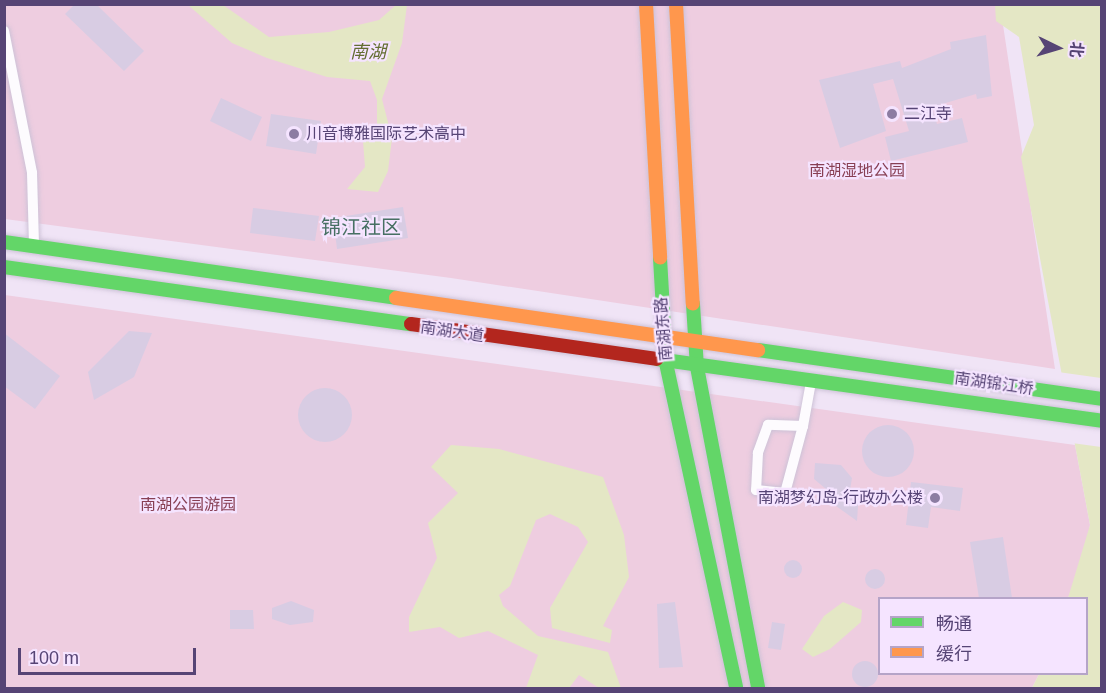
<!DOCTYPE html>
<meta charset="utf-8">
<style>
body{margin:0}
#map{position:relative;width:1106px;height:693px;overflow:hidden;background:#f0e4f6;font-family:Helvetica,"Noto Sans SC",sans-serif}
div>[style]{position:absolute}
.green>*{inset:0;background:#eecde0}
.water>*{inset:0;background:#e4e7c5}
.pier>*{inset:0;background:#f0e4f6}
.building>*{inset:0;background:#d8cce3}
.round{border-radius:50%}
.roads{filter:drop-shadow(0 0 2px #cdc2d7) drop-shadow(0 0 2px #cdc2d7)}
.street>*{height:10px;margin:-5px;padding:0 5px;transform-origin:5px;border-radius:5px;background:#fdfbfe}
.fast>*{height:14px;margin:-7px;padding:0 7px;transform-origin:7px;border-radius:7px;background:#63d668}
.slow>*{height:14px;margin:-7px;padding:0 7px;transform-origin:7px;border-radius:7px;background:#ff974d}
.jam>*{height:14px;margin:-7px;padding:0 7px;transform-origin:7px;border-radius:7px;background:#b3261e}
.dots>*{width:16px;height:16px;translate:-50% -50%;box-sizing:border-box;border:3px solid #f5e4ff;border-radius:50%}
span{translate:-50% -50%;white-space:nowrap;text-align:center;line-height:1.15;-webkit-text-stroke:4.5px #f5e4ff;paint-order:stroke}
.poi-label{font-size:16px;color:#564475}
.left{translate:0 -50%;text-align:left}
.right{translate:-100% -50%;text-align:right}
.park-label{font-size:16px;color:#883f54}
.street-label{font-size:16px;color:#564475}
.water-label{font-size:18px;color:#636e32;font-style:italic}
.quarter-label{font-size:20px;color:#477063}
.frame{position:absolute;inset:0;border:6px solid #564475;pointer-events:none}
.legend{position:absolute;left:878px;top:597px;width:210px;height:78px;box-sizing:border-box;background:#f5e4ff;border:2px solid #b5a4c8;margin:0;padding:8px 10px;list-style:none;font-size:18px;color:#564475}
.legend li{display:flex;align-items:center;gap:12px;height:30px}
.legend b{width:30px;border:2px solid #b5a4c8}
.north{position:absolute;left:1028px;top:18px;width:60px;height:60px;-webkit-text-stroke:4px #f5e4ff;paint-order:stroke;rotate:95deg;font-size:16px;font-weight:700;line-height:24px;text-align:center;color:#564475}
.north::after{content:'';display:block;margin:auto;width:21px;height:27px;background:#564475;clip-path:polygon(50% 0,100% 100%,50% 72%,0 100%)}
.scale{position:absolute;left:18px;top:648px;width:178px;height:27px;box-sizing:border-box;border:3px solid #564475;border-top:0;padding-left:8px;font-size:18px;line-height:21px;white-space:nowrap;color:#564475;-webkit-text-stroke:4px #f5e4ff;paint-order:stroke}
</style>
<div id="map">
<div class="green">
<i style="clip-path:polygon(5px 5px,1000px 5px,1055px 369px,451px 278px,5px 219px)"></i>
<i style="clip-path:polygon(5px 295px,1075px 445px,1090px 525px,1084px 558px,1068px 598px,880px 598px,880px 674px,1039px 674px,1032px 688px,5px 688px)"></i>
</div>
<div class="water">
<i style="clip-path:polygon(188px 5px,223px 5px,269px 37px,329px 32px,379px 20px,396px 5px,407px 5px,402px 43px,382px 99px,392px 138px,388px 171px,378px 192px,347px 189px,365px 167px,363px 141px,377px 124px,377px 100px,370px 81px,327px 77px,267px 58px,232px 43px)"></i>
<i style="clip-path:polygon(995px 5px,1101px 5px,1101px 688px,1032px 688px,1039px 674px,1086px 674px,1086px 598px,1068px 598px,1090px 525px,1021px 157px,1034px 125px,1019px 37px,996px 21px)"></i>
<i style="clip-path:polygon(451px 445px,499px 449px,603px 477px,624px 535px,629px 577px,603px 626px,612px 630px,610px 643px,552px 628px,550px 608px,588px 542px,578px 527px,550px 514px,536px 520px,510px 586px,499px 595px,503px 606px,538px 636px,608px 652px,621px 688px,599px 688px,579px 675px,569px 688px,526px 688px,538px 655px,488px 631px,459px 638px,440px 627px,409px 632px,409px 617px,437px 558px,428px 523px,458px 493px,431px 467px)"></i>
<i style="clip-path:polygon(843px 602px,862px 610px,861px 622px,830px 649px,813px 657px,802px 649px,824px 616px)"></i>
</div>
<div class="pier">
<i style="clip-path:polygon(1058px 372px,1101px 378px,1101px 447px,1072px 443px)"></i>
</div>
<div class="building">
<i style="clip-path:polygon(75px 4px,96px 4px,144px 51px,124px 71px,65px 14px)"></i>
<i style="clip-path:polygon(986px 35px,992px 96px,977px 99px,976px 94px,932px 107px,937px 124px,962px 118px,968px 142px,891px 161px,885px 137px,909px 131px,893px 79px,873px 84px,886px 131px,840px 148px,819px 80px,900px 61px,902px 68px,951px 49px,950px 42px)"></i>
<i style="clip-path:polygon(221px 98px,262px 117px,251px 141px,210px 121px)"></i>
<i style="clip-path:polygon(271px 114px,321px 121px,316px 154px,266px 146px)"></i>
<i style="clip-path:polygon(403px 207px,408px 238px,337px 249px,333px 218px)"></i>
<i style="clip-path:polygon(253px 208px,319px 216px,315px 241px,250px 233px)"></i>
<i style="clip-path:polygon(129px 331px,152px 333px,134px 377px,94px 400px,88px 372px)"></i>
<i style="clip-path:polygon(4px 333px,60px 376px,35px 409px,4px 386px)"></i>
<i class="round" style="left:298px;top:388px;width:54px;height:54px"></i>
<i class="round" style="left:862px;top:425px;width:52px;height:52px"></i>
<i style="clip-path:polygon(815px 463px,841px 465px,852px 478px,850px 490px,859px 491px,857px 521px,836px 506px,838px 499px,814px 479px)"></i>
<i style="clip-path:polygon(911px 482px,963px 488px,960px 511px,931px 507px,928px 528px,906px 525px)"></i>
<i style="clip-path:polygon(1003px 537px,1012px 598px,979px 598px,970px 542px)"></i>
<i class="round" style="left:784px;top:560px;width:18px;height:18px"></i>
<i class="round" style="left:865px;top:569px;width:20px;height:20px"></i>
<i style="clip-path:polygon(291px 601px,314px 610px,313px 622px,290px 625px,272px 619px,272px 608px)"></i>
<i style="clip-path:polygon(675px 602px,683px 667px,659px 668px,657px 604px)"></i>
<i style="clip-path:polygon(230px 610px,253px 610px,254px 629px,230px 629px)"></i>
<i style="clip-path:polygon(772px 622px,785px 624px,781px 650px,768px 648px)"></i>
<i class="round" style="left:852px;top:661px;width:26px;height:26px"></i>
</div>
<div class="roads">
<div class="street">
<i style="left:4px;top:31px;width:145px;rotate:78.8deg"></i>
<i style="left:32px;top:173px;width:73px;rotate:88.4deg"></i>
<i style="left:803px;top:426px;width:35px;rotate:-178deg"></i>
<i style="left:768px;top:425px;width:30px;rotate:110deg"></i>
<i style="left:758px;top:453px;width:37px;rotate:93deg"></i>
<i style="left:756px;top:490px;width:29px;rotate:6deg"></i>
<i style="left:785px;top:493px;width:69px;rotate:-75deg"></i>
<i style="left:803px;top:426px;width:45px;rotate:-79.7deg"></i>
</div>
<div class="fast">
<i style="left:4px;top:242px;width:396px;rotate:8.1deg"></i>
<i style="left:660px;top:258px;width:105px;rotate:86.7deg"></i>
<i style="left:666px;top:363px;width:332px;rotate:77.8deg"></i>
<i style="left:4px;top:267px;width:411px;rotate:8deg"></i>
<i style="left:693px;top:304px;width:63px;rotate:86.4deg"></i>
<i style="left:697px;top:367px;width:327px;rotate:79.2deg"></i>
<i style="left:758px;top:350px;width:347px;rotate:8.1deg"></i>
<i style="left:657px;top:359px;width:449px;rotate:7.9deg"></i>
</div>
<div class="slow">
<i style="left:646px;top:4px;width:254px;rotate:86.8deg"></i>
<i style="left:676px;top:4px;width:300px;rotate:86.8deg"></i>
<i style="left:396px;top:298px;width:366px;rotate:8.2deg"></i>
</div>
<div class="jam">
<i style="left:411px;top:324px;width:248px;rotate:8.1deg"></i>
</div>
</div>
<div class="dots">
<i style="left:892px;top:114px;background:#8c7ca2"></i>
<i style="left:294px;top:134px;background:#8c7ca2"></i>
<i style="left:935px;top:498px;background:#8c7ca2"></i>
</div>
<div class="poi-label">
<span class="left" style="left:904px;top:114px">二江寺</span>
<span class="left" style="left:306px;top:134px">川音博雅国际艺术高中</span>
<span class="right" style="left:923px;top:498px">南湖梦幻岛-行政办公楼</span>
</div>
<div class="park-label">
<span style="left:857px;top:171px">南湖湿地公园</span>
<span style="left:188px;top:505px">南湖公园游园</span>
</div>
<div class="street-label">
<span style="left:664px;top:329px;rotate:-95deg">南湖东路</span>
<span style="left:452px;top:332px;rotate:8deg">南湖大道</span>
<span style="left:994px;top:384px;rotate:8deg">南湖锦江桥</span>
</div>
<div class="water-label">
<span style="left:368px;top:52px">南湖</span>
</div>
<div class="quarter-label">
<span style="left:361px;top:227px">锦江社区</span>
</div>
<div class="frame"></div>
<ul class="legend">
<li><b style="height:8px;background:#63d668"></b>畅通</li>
<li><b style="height:8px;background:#ff974d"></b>缓行</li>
</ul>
<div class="north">北</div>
<div class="scale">100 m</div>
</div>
